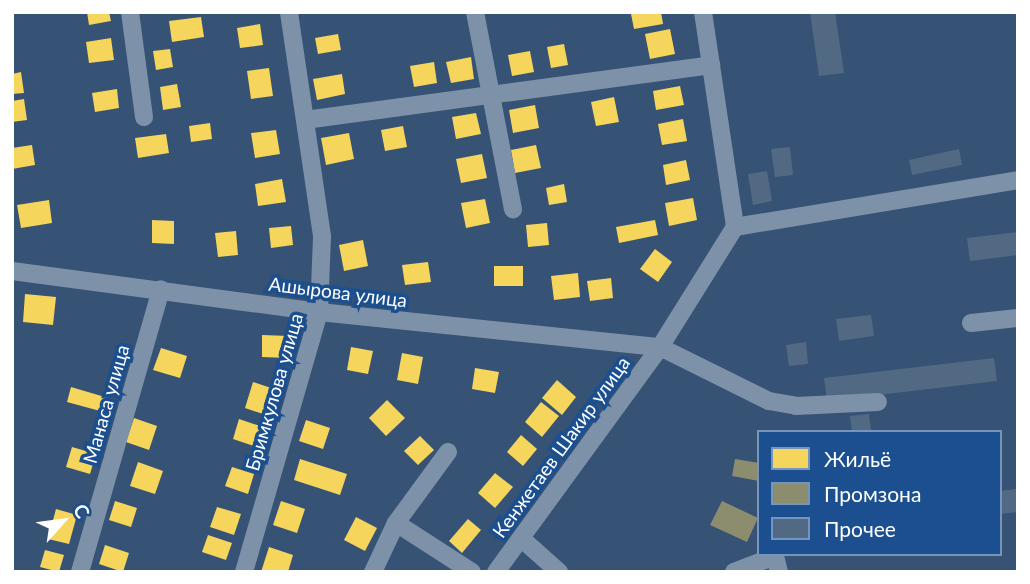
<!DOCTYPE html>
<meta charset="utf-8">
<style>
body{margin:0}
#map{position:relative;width:1030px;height:584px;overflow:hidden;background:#365274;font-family:Lato,sans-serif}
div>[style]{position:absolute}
.homes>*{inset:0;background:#f6d55c}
.industry>*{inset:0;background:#8c8c6e}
.building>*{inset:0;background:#526984}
.minor>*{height:18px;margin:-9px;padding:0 9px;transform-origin:9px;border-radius:9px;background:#7d92a8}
span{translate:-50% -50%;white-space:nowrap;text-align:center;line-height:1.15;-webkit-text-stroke:7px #1b4f8f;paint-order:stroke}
.street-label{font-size:19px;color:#fff}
.frame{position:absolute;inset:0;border:14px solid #fff;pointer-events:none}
.legend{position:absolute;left:757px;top:430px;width:245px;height:126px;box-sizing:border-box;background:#1b4f8f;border:2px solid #7695bc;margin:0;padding:9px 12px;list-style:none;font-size:21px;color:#fff}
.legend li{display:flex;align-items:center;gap:14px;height:35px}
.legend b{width:35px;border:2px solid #7695bc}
.north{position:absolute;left:28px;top:486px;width:70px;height:70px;-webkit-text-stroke:5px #1b4f8f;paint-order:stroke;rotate:62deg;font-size:19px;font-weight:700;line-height:28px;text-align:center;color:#fff}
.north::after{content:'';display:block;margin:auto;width:24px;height:32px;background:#fff;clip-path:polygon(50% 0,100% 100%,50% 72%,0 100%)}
</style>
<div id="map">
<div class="homes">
<i style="clip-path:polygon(87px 12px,109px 12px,111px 21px,89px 25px)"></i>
<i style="clip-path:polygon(661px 12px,663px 24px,634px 29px,631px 14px)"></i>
<i style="clip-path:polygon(201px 17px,204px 37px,172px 42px,169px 21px)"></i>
<i style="clip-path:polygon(260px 24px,263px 45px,240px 48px,237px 28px)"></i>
<i style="clip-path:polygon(670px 29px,675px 54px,650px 59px,645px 34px)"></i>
<i style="clip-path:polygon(338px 34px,341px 50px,318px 54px,315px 38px)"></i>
<i style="clip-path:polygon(111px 38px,114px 60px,89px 63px,86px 42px)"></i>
<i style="clip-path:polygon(564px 44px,568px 65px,551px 68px,547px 47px)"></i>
<i style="clip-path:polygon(170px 49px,173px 67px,156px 70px,153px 51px)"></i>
<i style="clip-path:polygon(530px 51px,534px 72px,512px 76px,508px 55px)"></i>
<i style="clip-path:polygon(471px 57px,474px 79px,451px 83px,446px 62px)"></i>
<i style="clip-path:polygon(434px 62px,437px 83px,414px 87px,410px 66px)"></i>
<i style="clip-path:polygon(269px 68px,273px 96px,251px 99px,247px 71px)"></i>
<i style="clip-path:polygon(21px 72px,24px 93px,12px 94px,12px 74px)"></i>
<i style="clip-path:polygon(342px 74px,345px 94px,317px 100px,313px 79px)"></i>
<i style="clip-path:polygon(177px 84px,181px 107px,163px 110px,160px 87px)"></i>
<i style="clip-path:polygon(680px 86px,684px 105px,656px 110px,653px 91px)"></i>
<i style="clip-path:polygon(117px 89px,119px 108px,95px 112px,92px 93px)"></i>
<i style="clip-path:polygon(614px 97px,619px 122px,596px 126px,591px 102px)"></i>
<i style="clip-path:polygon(24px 99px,27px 120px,12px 122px,12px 101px)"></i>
<i style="clip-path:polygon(535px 105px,539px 128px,513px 133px,509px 110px)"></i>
<i style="clip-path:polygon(476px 113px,481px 134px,456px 139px,452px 117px)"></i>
<i style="clip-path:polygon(683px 119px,687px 141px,662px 145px,658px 124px)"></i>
<i style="clip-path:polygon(210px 123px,212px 139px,191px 142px,189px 126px)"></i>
<i style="clip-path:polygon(403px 126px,407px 147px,385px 151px,381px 130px)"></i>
<i style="clip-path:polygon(276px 130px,280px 154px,255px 158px,251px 133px)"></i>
<i style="clip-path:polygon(349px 133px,354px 159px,326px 165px,321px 138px)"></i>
<i style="clip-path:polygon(166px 134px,169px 153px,138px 158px,135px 138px)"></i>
<i style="clip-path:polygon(32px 145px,35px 165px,12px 169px,12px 148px)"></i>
<i style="clip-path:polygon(536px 145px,541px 168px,515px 173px,511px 150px)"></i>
<i style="clip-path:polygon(482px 154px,487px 178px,461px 183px,456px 159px)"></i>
<i style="clip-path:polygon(686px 160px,690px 180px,666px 185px,663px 165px)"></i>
<i style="clip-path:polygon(282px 179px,286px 202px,258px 206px,255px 184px)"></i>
<i style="clip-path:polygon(564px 184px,567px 202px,549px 205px,546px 188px)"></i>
<i style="clip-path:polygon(693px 198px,697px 220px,669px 226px,665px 203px)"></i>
<i style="clip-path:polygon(485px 199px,490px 223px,466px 228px,461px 203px)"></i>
<i style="clip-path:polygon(49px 200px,52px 223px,21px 228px,17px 205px)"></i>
<i style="clip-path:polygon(152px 220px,174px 221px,174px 244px,152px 243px)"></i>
<i style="clip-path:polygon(655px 220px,658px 235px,619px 243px,616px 227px)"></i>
<i style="clip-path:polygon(547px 223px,549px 245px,528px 247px,526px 225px)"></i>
<i style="clip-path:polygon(291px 226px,293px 245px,271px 248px,269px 228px)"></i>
<i style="clip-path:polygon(236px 231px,238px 255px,218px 257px,215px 233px)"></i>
<i style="clip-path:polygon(363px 240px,368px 266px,344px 271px,339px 245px)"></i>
<i style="clip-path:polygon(655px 249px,672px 262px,658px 282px,640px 269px)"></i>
<i style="clip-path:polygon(428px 262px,431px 282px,405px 285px,402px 265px)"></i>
<i style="clip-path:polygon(494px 266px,523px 266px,523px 286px,494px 286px)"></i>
<i style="clip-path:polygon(578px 273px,580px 297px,554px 300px,551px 276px)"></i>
<i style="clip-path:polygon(611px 278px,613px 298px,590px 301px,587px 281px)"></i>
<i style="clip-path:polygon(25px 294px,56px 297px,53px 325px,23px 322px)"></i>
<i style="clip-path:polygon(262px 335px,289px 336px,288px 358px,262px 357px)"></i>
<i style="clip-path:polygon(351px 347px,373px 351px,368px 374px,347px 370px)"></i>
<i style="clip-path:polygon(161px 348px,187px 356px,180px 378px,153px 370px)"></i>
<i style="clip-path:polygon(402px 353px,423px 357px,418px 384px,397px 380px)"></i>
<i style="clip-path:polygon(475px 368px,499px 372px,495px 393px,472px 389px)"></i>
<i style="clip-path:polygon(557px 380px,576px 397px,562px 415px,542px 398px)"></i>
<i style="clip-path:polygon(253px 382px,277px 390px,269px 416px,245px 408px)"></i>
<i style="clip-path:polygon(71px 387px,115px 400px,111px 414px,67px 402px)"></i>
<i style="clip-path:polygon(387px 400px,405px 418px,386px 436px,369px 418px)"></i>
<i style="clip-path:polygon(541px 402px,559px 416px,542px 437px,525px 422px)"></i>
<i style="clip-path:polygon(134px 418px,157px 426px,149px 450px,126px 442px)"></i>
<i style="clip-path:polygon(239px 419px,266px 428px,260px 448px,233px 439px)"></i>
<i style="clip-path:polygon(306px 420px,330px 428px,323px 449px,299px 441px)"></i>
<i style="clip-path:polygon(521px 435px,537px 449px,523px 466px,507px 452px)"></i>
<i style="clip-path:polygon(420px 436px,434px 450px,418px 465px,404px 451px)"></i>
<i style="clip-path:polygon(72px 447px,96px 454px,90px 474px,66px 467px)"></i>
<i style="clip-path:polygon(300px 459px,347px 474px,340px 495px,294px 480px)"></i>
<i style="clip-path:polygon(138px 462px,163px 471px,155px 494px,130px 486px)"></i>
<i style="clip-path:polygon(232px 467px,254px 474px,248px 494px,225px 486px)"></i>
<i style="clip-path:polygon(495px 473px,513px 487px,495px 508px,478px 493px)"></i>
<i style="clip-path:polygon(115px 501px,137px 508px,131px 527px,109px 520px)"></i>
<i style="clip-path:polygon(281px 501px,305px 509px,297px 533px,273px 525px)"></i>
<i style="clip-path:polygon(217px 507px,241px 514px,234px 535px,210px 527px)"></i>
<i style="clip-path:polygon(56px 509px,77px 515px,69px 544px,48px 539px)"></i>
<i style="clip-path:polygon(356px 517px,377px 528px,365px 551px,344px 540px)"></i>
<i style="clip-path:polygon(468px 519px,481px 530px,462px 553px,449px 541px)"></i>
<i style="clip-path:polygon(208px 535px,232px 543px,226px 560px,202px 552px)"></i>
<i style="clip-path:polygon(105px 545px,129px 553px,123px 572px,99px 564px)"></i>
<i style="clip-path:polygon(269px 547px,293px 555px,288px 572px,261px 572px)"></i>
<i style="clip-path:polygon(45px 550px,64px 555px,59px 572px,40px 567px)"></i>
</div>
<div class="industry">
<i style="clip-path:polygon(735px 459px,759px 463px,759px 481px,732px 476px)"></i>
<i style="clip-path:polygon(722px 501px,758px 518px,747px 542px,710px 525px)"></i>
</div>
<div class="building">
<i style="clip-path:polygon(810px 12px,835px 12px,844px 73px,819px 76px)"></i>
<i style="clip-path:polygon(790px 147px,793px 175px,775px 177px,771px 149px)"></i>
<i style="clip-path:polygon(959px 149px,962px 165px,912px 175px,909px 160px)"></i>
<i style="clip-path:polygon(767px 171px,772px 201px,753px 205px,748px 174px)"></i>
<i style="clip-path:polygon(1018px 232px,1018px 255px,970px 261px,967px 238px)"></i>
<i style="clip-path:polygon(871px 315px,874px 336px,839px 341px,836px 319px)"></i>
<i style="clip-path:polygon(806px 342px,808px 364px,789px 366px,786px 345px)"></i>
<i style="clip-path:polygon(994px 358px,997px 381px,827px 401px,824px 378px)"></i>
<i style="clip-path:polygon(869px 414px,871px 430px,852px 432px,850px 416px)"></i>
<i style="clip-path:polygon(1016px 489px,1018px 512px,1000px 514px,1000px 491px)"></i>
</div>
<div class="minor">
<i style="left:130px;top:12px;width:106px;rotate:82.4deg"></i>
<i style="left:475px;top:12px;width:201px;rotate:79.1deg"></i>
<i style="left:703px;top:12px;width:217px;rotate:81.5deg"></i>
<i style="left:305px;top:120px;width:410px;rotate:-7.7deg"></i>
<i style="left:12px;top:271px;width:310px;rotate:7.6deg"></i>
<i style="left:319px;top:312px;width:343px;rotate:5.9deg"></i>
<i style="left:660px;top:347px;width:122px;rotate:26.4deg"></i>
<i style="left:769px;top:401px;width:27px;rotate:10deg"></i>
<i style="left:796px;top:406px;width:82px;rotate:-2.8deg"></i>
<i style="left:971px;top:323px;width:47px;rotate:-6.1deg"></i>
<i style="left:396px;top:523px;width:90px;rotate:32.8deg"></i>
<i style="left:522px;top:539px;width:50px;rotate:41.7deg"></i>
<i style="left:80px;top:572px;width:294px;rotate:-74deg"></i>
<i style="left:244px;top:572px;width:271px;rotate:-73.9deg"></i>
<i style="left:319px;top:312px;width:76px;rotate:-87.7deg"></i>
<i style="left:322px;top:236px;width:226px;rotate:-98.4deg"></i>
<i style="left:373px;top:572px;width:54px;rotate:-64.9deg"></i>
<i style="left:396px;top:523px;width:88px;rotate:-53.8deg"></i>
<i style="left:496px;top:572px;width:278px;rotate:-53.9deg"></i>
<i style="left:660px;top:347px;width:142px;rotate:-58deg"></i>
<i style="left:735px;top:227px;width:287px;rotate:-9.4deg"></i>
<i style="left:734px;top:572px;width:44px;rotate:-21.3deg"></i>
<i style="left:775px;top:556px;width:16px;rotate:76deg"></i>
</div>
<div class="street-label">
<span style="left:338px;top:292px;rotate:7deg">Ашырова улица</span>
<span style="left:274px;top:392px;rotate:-74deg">Бримкулова улица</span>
<span style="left:106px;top:404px;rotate:-74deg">Манаса улица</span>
<span style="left:561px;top:447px;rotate:-54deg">Кенжетаев Шакир улица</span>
</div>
<div class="frame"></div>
<ul class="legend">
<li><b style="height:19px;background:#f6d55c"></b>Жильё</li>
<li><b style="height:19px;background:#8c8c6e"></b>Промзона</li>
<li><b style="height:19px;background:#526984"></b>Прочее</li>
</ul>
<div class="north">С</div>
</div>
